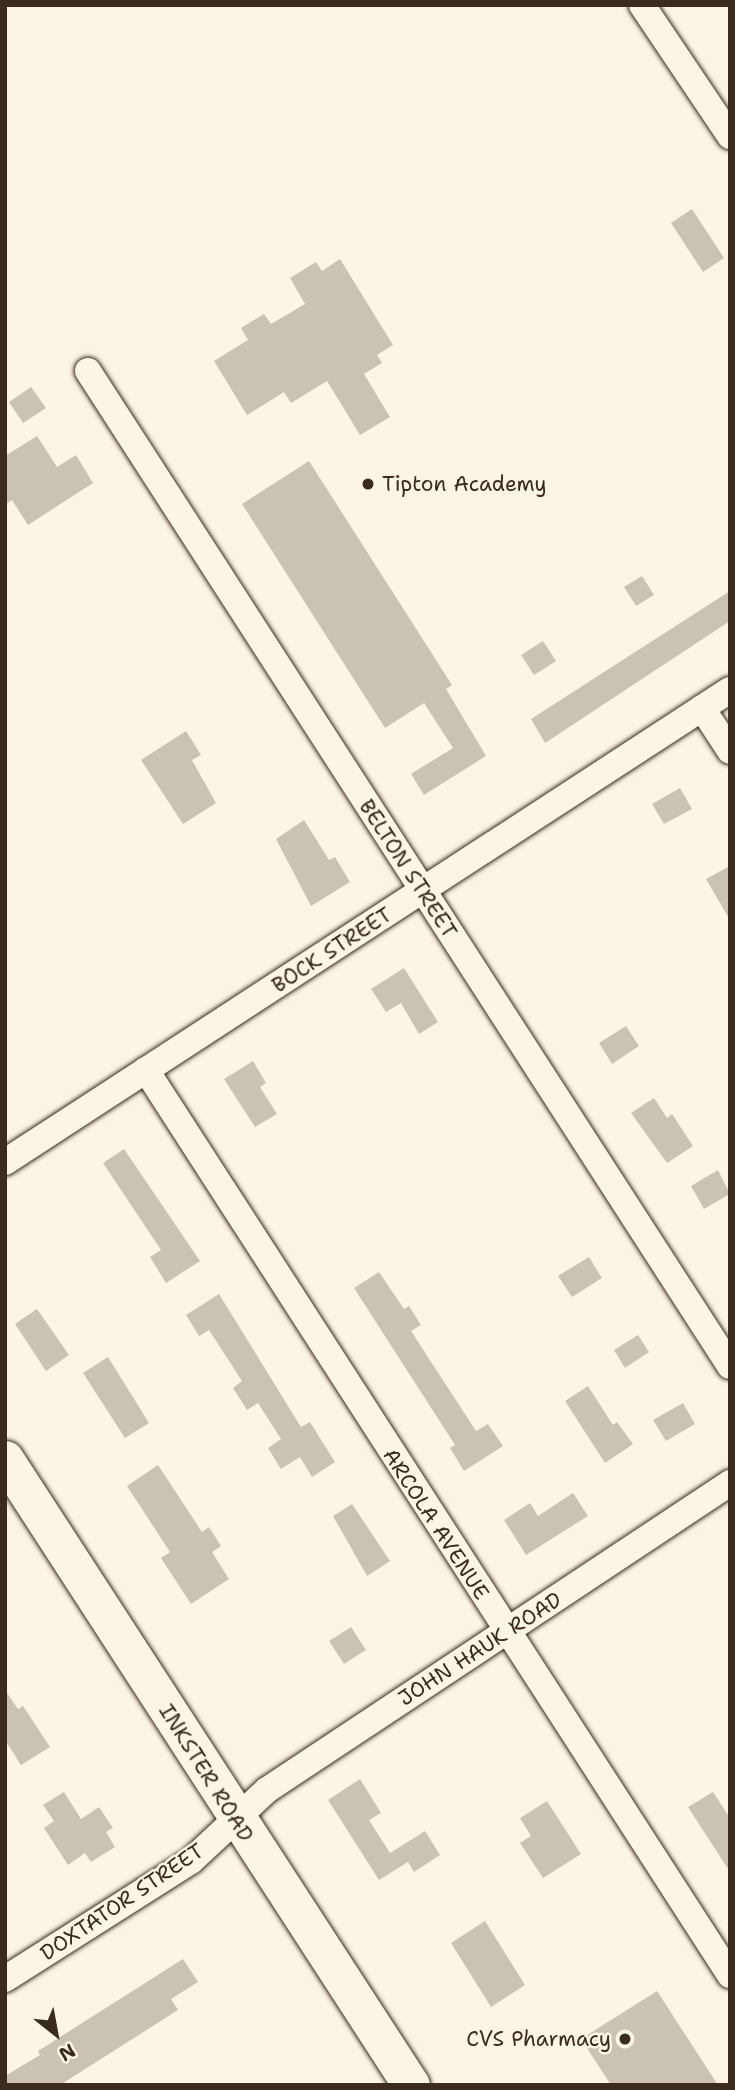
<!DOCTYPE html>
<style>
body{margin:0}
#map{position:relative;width:735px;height:2090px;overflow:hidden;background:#fcf5e5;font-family:"Shantell Sans",sans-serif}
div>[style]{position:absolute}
.building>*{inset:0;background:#ccc2b3}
.roads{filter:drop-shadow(0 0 2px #3b2a1e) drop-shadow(0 0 2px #3b2a1e)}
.minor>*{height:26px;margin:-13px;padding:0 13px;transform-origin:13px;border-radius:13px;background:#fcf5e5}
.secondary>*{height:37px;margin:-18.5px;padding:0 18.5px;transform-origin:18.5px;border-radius:18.5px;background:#fcf5e5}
.dots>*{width:19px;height:19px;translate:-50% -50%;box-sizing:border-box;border:4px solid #fcf5e5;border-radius:50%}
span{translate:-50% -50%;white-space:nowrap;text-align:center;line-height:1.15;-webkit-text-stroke:5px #fcf5e5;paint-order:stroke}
.poi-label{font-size:21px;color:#3b2a1e}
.left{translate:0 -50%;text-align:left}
.right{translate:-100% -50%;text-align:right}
.street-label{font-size:21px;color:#3b2a1e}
.frame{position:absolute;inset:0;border:7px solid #3b2a1e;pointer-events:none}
.north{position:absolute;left:21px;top:1999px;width:70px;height:70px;-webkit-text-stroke:5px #fcf5e5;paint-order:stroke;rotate:149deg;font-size:19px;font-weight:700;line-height:28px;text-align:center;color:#3b2a1e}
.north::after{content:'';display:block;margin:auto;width:24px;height:32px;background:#3b2a1e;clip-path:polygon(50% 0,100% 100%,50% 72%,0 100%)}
</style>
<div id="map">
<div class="building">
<i style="clip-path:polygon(692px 209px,724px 258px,703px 272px,671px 223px)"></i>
<i style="clip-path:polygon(340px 259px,393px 345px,377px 355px,382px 363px,364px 374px,390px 417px,360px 435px,327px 381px,291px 403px,284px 392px,247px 415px,214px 361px,248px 340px,241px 328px,264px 314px,271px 324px,305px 304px,290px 278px,316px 262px,322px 271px)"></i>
<i style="clip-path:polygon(31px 387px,46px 408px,23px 423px,9px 402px)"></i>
<i style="clip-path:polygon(37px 436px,57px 467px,76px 455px,93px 483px,28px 525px,12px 500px,5px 505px,5px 456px)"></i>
<i style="clip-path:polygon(309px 461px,452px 685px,446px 689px,486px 756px,424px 795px,411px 774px,453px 748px,424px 703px,385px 728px,242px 504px)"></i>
<i style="clip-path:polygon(642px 576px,654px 595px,636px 606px,624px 587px)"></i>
<i style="clip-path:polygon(730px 591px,730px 621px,545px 743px,531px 719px)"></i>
<i style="clip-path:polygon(543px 641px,556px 661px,534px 675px,521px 655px)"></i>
<i style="clip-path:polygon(186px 731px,201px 755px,192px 760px,216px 803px,183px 824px,141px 760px)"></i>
<i style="clip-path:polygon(680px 788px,692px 809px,664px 824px,652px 804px)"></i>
<i style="clip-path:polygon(304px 820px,329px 860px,335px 857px,350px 882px,311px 906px,276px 839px)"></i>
<i style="clip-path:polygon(730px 866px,730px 920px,706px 879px)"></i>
<i style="clip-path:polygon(404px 968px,438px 1022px,419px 1034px,401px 1003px,386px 1012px,371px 989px)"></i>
<i style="clip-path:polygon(626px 1026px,639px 1046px,612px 1064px,599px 1043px)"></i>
<i style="clip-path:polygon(253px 1061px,266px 1083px,260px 1087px,277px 1114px,255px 1127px,224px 1079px)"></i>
<i style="clip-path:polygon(654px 1098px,667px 1118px,672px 1114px,693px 1146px,667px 1163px,631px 1113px)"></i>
<i style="clip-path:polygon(124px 1149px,200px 1261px,166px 1283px,150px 1257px,161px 1250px,103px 1163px)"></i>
<i style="clip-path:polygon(718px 1170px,730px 1194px,704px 1209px,691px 1186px)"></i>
<i style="clip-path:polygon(589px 1257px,602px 1278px,572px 1297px,558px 1276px)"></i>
<i style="clip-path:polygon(379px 1272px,404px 1309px,409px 1306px,421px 1325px,411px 1331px,476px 1431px,488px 1424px,503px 1446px,464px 1471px,450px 1448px,455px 1445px,354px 1288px)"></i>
<i style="clip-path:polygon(219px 1294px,301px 1427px,310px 1422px,335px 1462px,312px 1477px,300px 1457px,281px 1469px,268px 1448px,281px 1439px,258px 1403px,247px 1410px,233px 1388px,242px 1381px,209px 1330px,199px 1336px,186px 1315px)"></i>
<i style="clip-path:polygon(37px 1309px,69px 1355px,46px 1371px,15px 1324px)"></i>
<i style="clip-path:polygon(638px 1335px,649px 1352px,625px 1368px,614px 1350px)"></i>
<i style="clip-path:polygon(108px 1357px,149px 1423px,125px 1438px,83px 1373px)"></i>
<i style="clip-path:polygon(588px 1386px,613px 1425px,617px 1422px,633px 1444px,605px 1463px,565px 1401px)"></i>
<i style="clip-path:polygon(683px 1403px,695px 1424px,666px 1441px,653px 1420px)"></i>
<i style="clip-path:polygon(158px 1465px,202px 1532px,209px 1527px,221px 1546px,212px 1552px,229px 1579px,191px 1604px,161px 1558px,170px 1552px,127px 1486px)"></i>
<i style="clip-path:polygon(573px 1493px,588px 1516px,526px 1555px,504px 1520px,530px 1503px,538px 1516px)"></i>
<i style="clip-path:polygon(352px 1504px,390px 1561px,367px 1576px,333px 1516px)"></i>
<i style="clip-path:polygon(351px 1627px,366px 1650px,344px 1664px,329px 1641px)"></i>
<i style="clip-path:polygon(5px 1690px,18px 1709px,23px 1706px,50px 1747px,21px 1765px,5px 1740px)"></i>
<i style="clip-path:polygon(360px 1779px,381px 1813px,369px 1820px,390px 1853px,425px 1831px,440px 1855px,414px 1872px,408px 1862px,379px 1880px,328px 1800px)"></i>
<i style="clip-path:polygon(64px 1792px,81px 1819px,99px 1807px,113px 1828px,106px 1832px,115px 1847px,91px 1862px,85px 1853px,68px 1865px,44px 1828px,54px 1821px,43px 1805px)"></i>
<i style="clip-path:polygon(713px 1792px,730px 1818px,730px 1872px,688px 1807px)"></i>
<i style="clip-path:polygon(547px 1801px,581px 1854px,543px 1878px,520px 1843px,531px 1836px,520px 1818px)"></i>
<i style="clip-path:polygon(485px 1921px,525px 1985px,491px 2007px,451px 1943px)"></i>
<i style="clip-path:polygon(183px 1959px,198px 1982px,171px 1999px,178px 2010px,60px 2085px,5px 2085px,5px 2076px,40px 2055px,38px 2051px)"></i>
<i style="clip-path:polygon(657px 1991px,718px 2085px,611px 2085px,581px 2039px)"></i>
</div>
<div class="roads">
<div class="minor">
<i style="left:642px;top:5px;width:158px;rotate:56.1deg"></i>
<i style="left:88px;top:371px;width:1184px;rotate:57.17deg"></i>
<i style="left:702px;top:708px;width:51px;rotate:56.9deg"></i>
<i style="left:146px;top:1070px;width:1077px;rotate:57.17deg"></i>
<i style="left:5px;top:1162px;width:865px;rotate:-33.07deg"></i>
<i style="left:5px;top:1979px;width:220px;rotate:-32.4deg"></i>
<i style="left:191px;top:1861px;width:104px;rotate:-43.1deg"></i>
<i style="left:267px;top:1790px;width:556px;rotate:-33.55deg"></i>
</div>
<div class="secondary">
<i style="left:5px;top:1459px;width:746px;rotate:57.03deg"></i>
</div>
</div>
<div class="dots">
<i style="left:368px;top:484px;background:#3b2a1e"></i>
<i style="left:625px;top:2039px;background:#3b2a1e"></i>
</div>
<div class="poi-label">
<span class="left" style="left:382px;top:484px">Tipton Academy</span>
<span class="right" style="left:611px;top:2039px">CVS Pharmacy</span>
</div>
<div class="street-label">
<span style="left:408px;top:869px;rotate:57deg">BELTON STREET</span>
<span style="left:332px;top:950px;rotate:-33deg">BOCK STREET</span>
<span style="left:436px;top:1524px;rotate:57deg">ARCOLA AVENUE</span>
<span style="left:480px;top:1649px;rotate:-33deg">JOHN HAUK ROAD</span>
<span style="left:206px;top:1773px;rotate:58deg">INKSTER ROAD</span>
<span style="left:122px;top:1902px;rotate:-34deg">DOXTATOR STREET</span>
</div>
<div class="frame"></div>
<div class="north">N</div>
</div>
